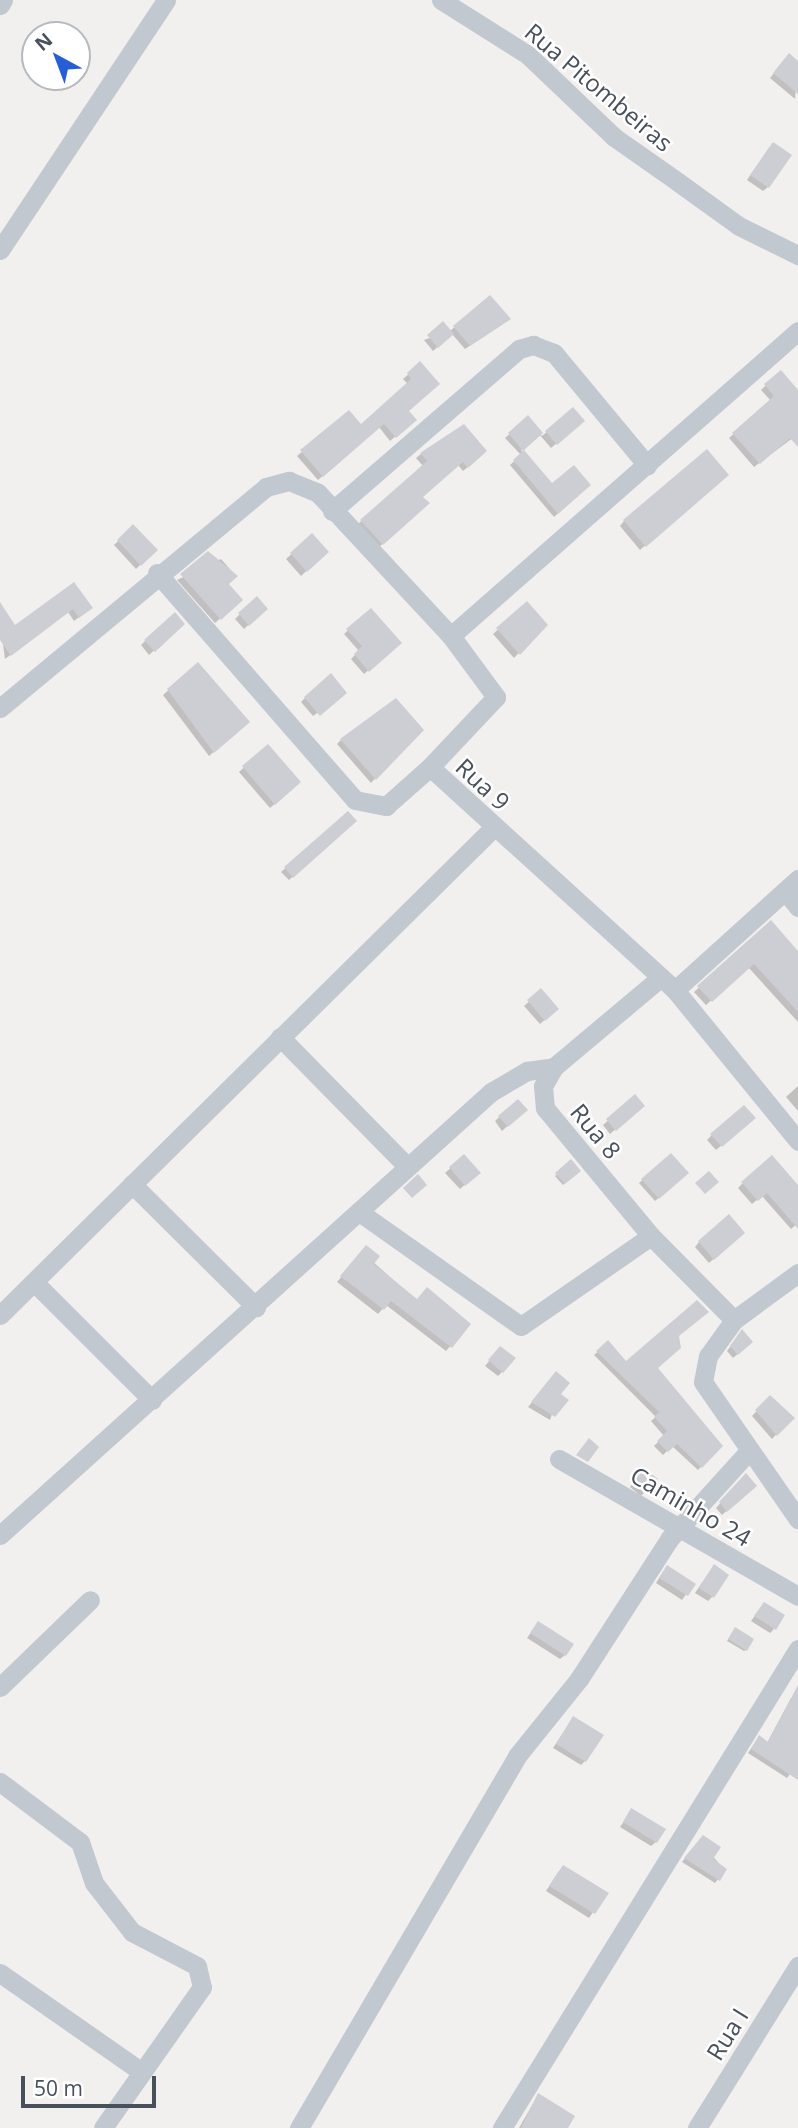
<!DOCTYPE html>
<style>
body{margin:0}
#map{position:relative;width:798px;height:2128px;overflow:hidden;background:#f2efef;font-family:"Open Sans",sans-serif}
div>[style]{position:absolute}
.shadow>*{inset:0;background:#0003}
.building>*{inset:0;background:#ccced3}
.street>*{height:19px;margin:-9.5px;padding:0 9.5px;transform-origin:9.5px;border-radius:9.5px;background:#c1c8d0}
span{translate:-50% -50%;white-space:nowrap;text-align:center;line-height:1.15;-webkit-text-stroke:5px #fff;paint-order:stroke}
.street-label{font-size:24px;color:#48505b}
.north{position:absolute;left:21px;top:21px;width:70px;height:70px;box-sizing:border-box;background:#fff;border:2px solid #b6b9bd;border-radius:50%;rotate:319deg;font-size:19px;font-weight:700;line-height:28px;text-align:center;color:#48505b}
.north::after{content:'';display:block;margin:auto;width:24px;height:32px;background:#265fd5;clip-path:polygon(50% 0,100% 100%,50% 72%,0 100%)}
.scale{position:absolute;left:21px;top:2076px;width:135px;height:32px;box-sizing:border-box;border:4px solid #48505b;border-top:0;padding-left:9px;font-size:21px;line-height:24px;white-space:nowrap;color:#48505b;-webkit-text-stroke:5px #fff;paint-order:stroke}
</style>
<div id="map">
<div class="shadow">
<i style="clip-path:polygon(785px 60px,798px 63px,795px 99px,770px 78px)"></i>
<i style="clip-path:polygon(769px 148px,768px 187px,763px 191px,747px 180px)"></i>
<i style="clip-path:polygon(489px 298px,504px 323px,465px 349px,452px 334px,433px 351px,424px 340px,450px 331px)"></i>
<i style="clip-path:polygon(420px 364px,407px 411px,410px 424px,390px 441px,379px 427px,318px 480px,297px 456px,349px 412px,361px 426px,408px 384px,403px 379px)"></i>
<i style="clip-path:polygon(781px 372px,798px 393px,798px 434px,754px 467px,729px 438px,771px 401px,761px 390px)"></i>
<i style="clip-path:polygon(573px 409px,578px 425px,551px 448px,539px 434px,521px 450px,552px 486px,589px 485px,554px 517px,510px 465px,521px 455px,505px 438px,528px 418px,542px 436px)"></i>
<i style="clip-path:polygon(463px 426px,481px 456px,463px 471px,458px 465px,421px 497px,427px 503px,378px 548px,357px 525px,423px 466px,416px 458px,421px 454px)"></i>
<i style="clip-path:polygon(722px 480px,640px 550px,620px 526px,624px 521px)"></i>
<i style="clip-path:polygon(133px 527px,155px 550px,136px 569px,114px 545px)"></i>
<i style="clip-path:polygon(312px 535px,327px 552px,301px 576px,286px 559px)"></i>
<i style="clip-path:polygon(221px 559px,236px 576px,227px 584px,241px 600px,215px 623px,177px 580px)"></i>
<i style="clip-path:polygon(74px 584px,86px 612px,74px 621px,68px 612px,5px 659px,0 621px,15px 627px)"></i>
<i style="clip-path:polygon(257px 598px,266px 609px,244px 629px,235px 619px)"></i>
<i style="clip-path:polygon(527px 604px,545px 625px,514px 658px,493px 634px)"></i>
<i style="clip-path:polygon(370px 610px,399px 643px,364px 674px,351px 659px,359px 651px,344px 634px)"></i>
<i style="clip-path:polygon(174px 614px,183px 624px,149px 655px,141px 645px)"></i>
<i style="clip-path:polygon(198px 664px,244px 726px,209px 756px,163px 695px)"></i>
<i style="clip-path:polygon(340px 697px,313px 716px,301px 702px,305px 698px)"></i>
<i style="clip-path:polygon(421px 730px,371px 783px,337px 744px,341px 740px)"></i>
<i style="clip-path:polygon(268px 746px,295px 786px,270px 808px,239px 772px)"></i>
<i style="clip-path:polygon(348px 813px,355px 821px,289px 880px,281px 872px)"></i>
<i style="clip-path:polygon(771px 922px,798px 955px,798px 1022px,748px 967px,706px 1005px,694px 992px)"></i>
<i style="clip-path:polygon(541px 991px,557px 1009px,540px 1024px,524px 1006px)"></i>
<i style="clip-path:polygon(798px 1086px,798px 1111px,786px 1097px)"></i>
<i style="clip-path:polygon(635px 1097px,638px 1110px,610px 1134px,603px 1125px)"></i>
<i style="clip-path:polygon(517px 1101px,521px 1114px,502px 1131px,495px 1121px)"></i>
<i style="clip-path:polygon(749px 1122px,716px 1150px,707px 1140px,712px 1135px)"></i>
<i style="clip-path:polygon(671px 1155px,686px 1173px,655px 1201px,639px 1183px)"></i>
<i style="clip-path:polygon(464px 1156px,478px 1173px,460px 1189px,445px 1173px)"></i>
<i style="clip-path:polygon(571px 1162px,578px 1171px,563px 1185px,555px 1176px)"></i>
<i style="clip-path:polygon(743px 1183px,798px 1198px,798px 1223px,791px 1229px,762px 1196px,752px 1204px,738px 1188px)"></i>
<i style="clip-path:polygon(738px 1237px,709px 1263px,695px 1247px,699px 1242px)"></i>
<i style="clip-path:polygon(362px 1252px,417px 1301px,469px 1325px,446px 1351px,386px 1305px,378px 1314px,337px 1282px)"></i>
<i style="clip-path:polygon(678px 1336px,656px 1368px,721px 1446px,698px 1470px,672px 1446px,663px 1455px,654px 1446px,664px 1436px,651px 1421px,656px 1417px,594px 1355px,608px 1343px,625px 1364px)"></i>
<i style="clip-path:polygon(738px 1336px,747px 1346px,733px 1358px,727px 1351px)"></i>
<i style="clip-path:polygon(496px 1353px,502px 1372px,498px 1376px,485px 1366px)"></i>
<i style="clip-path:polygon(552px 1378px,559px 1394px,550px 1420px,528px 1407px)"></i>
<i style="clip-path:polygon(770px 1397px,792px 1418px,772px 1439px,752px 1416px)"></i>
<i style="clip-path:polygon(640px 1474px,645px 1492px,641px 1496px,630px 1487px)"></i>
<i style="clip-path:polygon(746px 1475px,755px 1485px,722px 1515px,716px 1508px)"></i>
<i style="clip-path:polygon(710px 1571px,713px 1596px,708px 1601px,695px 1593px)"></i>
<i style="clip-path:polygon(663px 1572px,693px 1584px,682px 1600px,656px 1583px)"></i>
<i style="clip-path:polygon(760px 1609px,774px 1629px,770px 1633px,751px 1621px)"></i>
<i style="clip-path:polygon(538px 1623px,565px 1655px,560px 1659px,527px 1638px)"></i>
<i style="clip-path:polygon(734px 1631px,746px 1650px,744px 1651px,727px 1641px)"></i>
<i style="clip-path:polygon(791px 1698px,798px 1703px,798px 1763px,787px 1778px,748px 1753px,756px 1741px,767px 1743px)"></i>
<i style="clip-path:polygon(573px 1718px,585px 1761px,581px 1765px,553px 1748px)"></i>
<i style="clip-path:polygon(632px 1810px,656px 1842px,651px 1846px,620px 1827px)"></i>
<i style="clip-path:polygon(699px 1841px,725px 1870px,715px 1883px,682px 1862px)"></i>
<i style="clip-path:polygon(559px 1871px,606px 1893px,589px 1918px,546px 1891px)"></i>
<i style="clip-path:polygon(538px 2095px,566px 2128px,519px 2128px)"></i>
</div>
<div class="building">
<i style="clip-path:polygon(789px 53px,798px 61px,798px 94px,773px 73px)"></i>
<i style="clip-path:polygon(773px 142px,792px 155px,769px 188px,750px 175px)"></i>
<i style="clip-path:polygon(490px 295px,511px 319px,470px 346px,453px 326px)"></i>
<i style="clip-path:polygon(443px 321px,454px 334px,438px 348px,427px 335px)"></i>
<i style="clip-path:polygon(420px 361px,440px 384px,409px 411px,417px 420px,396px 438px,384px 424px,323px 477px,300px 450px,349px 410px,361px 424px,411px 379px,407px 373px)"></i>
<i style="clip-path:polygon(781px 370px,798px 390px,798px 447px,790px 438px,760px 464px,732px 433px,774px 396px,764px 384px)"></i>
<i style="clip-path:polygon(573px 407px,585px 421px,557px 445px,545px 431px)"></i>
<i style="clip-path:polygon(528px 415px,543px 433px,523px 451px,508px 433px)"></i>
<i style="clip-path:polygon(464px 424px,487px 451px,468px 468px,463px 462px,423px 497px,430px 503px,383px 545px,360px 520px,427px 461px,420px 453px)"></i>
<i style="clip-path:polygon(707px 449px,729px 475px,646px 547px,623px 520px)"></i>
<i style="clip-path:polygon(524px 450px,552px 483px,574px 465px,591px 485px,558px 514px,513px 460px)"></i>
<i style="clip-path:polygon(133px 524px,158px 550px,141px 566px,117px 540px)"></i>
<i style="clip-path:polygon(312px 533px,329px 552px,307px 572px,290px 553px)"></i>
<i style="clip-path:polygon(208px 551px,238px 576px,229px 584px,243px 600px,221px 620px,180px 574px)"></i>
<i style="clip-path:polygon(74px 582px,93px 608px,79px 618px,73px 609px,11px 656px,0 640px,0 602px,15px 625px)"></i>
<i style="clip-path:polygon(257px 596px,268px 609px,249px 626px,238px 613px)"></i>
<i style="clip-path:polygon(527px 601px,548px 625px,520px 655px,496px 628px)"></i>
<i style="clip-path:polygon(371px 608px,402px 643px,369px 672px,354px 654px,362px 646px,346px 629px)"></i>
<i style="clip-path:polygon(175px 612px,185px 624px,155px 652px,144px 640px)"></i>
<i style="clip-path:polygon(198px 662px,250px 722px,214px 753px,167px 689px)"></i>
<i style="clip-path:polygon(331px 673px,347px 693px,320px 716px,304px 697px)"></i>
<i style="clip-path:polygon(396px 698px,424px 730px,376px 780px,340px 739px)"></i>
<i style="clip-path:polygon(268px 744px,301px 782px,275px 805px,242px 766px)"></i>
<i style="clip-path:polygon(348px 811px,357px 821px,293px 878px,284px 867px)"></i>
<i style="clip-path:polygon(771px 920px,798px 951px,798px 1012px,754px 964px,712px 1002px,697px 986px)"></i>
<i style="clip-path:polygon(541px 988px,559px 1009px,545px 1021px,527px 1000px)"></i>
<i style="clip-path:polygon(635px 1094px,645px 1106px,616px 1131px,606px 1119px)"></i>
<i style="clip-path:polygon(518px 1099px,528px 1110px,508px 1127px,498px 1116px)"></i>
<i style="clip-path:polygon(744px 1105px,756px 1118px,722px 1147px,710px 1134px)"></i>
<i style="clip-path:polygon(671px 1153px,689px 1173px,659px 1199px,641px 1179px)"></i>
<i style="clip-path:polygon(464px 1154px,481px 1173px,465px 1186px,449px 1167px)"></i>
<i style="clip-path:polygon(772px 1155px,798px 1185px,798px 1229px,767px 1193px,758px 1201px,741px 1182px)"></i>
<i style="clip-path:polygon(571px 1159px,581px 1171px,565px 1184px,555px 1173px)"></i>
<i style="clip-path:polygon(709px 1171px,719px 1182px,705px 1194px,695px 1183px)"></i>
<i style="clip-path:polygon(418px 1174px,427px 1185px,412px 1198px,403px 1188px)"></i>
<i style="clip-path:polygon(729px 1214px,745px 1233px,714px 1260px,698px 1241px)"></i>
<i style="clip-path:polygon(366px 1245px,380px 1256px,374px 1264px,417px 1299px,427px 1287px,471px 1324px,452px 1348px,391px 1301px,384px 1310px,340px 1276px)"></i>
<i style="clip-path:polygon(697px 1300px,709px 1312px,679px 1336px,681px 1348px,658px 1368px,723px 1446px,702px 1468px,677px 1444px,668px 1452px,657px 1441px,667px 1431px,654px 1417px,659px 1412px,596px 1351px,608px 1340px,626px 1361px)"></i>
<i style="clip-path:polygon(742px 1329px,753px 1342px,738px 1355px,730px 1346px)"></i>
<i style="clip-path:polygon(500px 1346px,516px 1358px,503px 1373px,488px 1360px)"></i>
<i style="clip-path:polygon(556px 1371px,570px 1383px,561px 1394px,569px 1400px,555px 1417px,531px 1402px)"></i>
<i style="clip-path:polygon(770px 1395px,795px 1418px,777px 1436px,755px 1410px)"></i>
<i style="clip-path:polygon(589px 1438px,599px 1447px,588px 1462px,576px 1455px)"></i>
<i style="clip-path:polygon(644px 1468px,658px 1479px,647px 1493px,633px 1482px)"></i>
<i style="clip-path:polygon(746px 1473px,757px 1486px,727px 1512px,719px 1502px)"></i>
<i style="clip-path:polygon(714px 1564px,729px 1575px,714px 1598px,699px 1588px)"></i>
<i style="clip-path:polygon(667px 1565px,696px 1584px,688px 1596px,659px 1578px)"></i>
<i style="clip-path:polygon(764px 1602px,785px 1615px,776px 1630px,754px 1616px)"></i>
<i style="clip-path:polygon(538px 1621px,574px 1644px,566px 1656px,530px 1633px)"></i>
<i style="clip-path:polygon(735px 1627px,754px 1639px,747px 1651px,728px 1639px)"></i>
<i style="clip-path:polygon(798px 1685px,798px 1780px,751px 1749px,759px 1735px,768px 1742px)"></i>
<i style="clip-path:polygon(573px 1716px,604px 1735px,586px 1762px,556px 1744px)"></i>
<i style="clip-path:polygon(631px 1808px,666px 1829px,657px 1843px,623px 1822px)"></i>
<i style="clip-path:polygon(703px 1835px,721px 1847px,713px 1859px,727px 1869px,720px 1881px,684px 1858px)"></i>
<i style="clip-path:polygon(563px 1865px,609px 1893px,595px 1914px,549px 1886px)"></i>
<i style="clip-path:polygon(538px 2093px,575px 2116px,568px 2128px,521px 2128px)"></i>
</div>
<div class="street">
<i style="left:441px;top:0;width:103px;rotate:32.3deg"></i>
<i style="left:528px;top:55px;width:119px;rotate:43.6deg"></i>
<i style="left:614px;top:137px;width:78px;rotate:35.1deg"></i>
<i style="left:678px;top:182px;width:75px;rotate:35.8deg"></i>
<i style="left:739px;top:226px;width:66px;rotate:26.2deg"></i>
<i style="left:0;top:5px;width:6px;rotate:-59deg"></i>
<i style="left:0;top:250px;width:300px;rotate:-56.4deg"></i>
<i style="left:798px;top:331px;width:462px;rotate:138.7deg"></i>
<i style="left:451px;top:636px;width:76px;rotate:53.6deg"></i>
<i style="left:496px;top:697px;width:96px;rotate:133.3deg"></i>
<i style="left:430px;top:767px;width:331px;rotate:42.3deg"></i>
<i style="left:675px;top:990px;width:195px;rotate:50.8deg"></i>
<i style="left:332px;top:511px;width:247px;rotate:-40.9deg"></i>
<i style="left:519px;top:349px;width:15px;rotate:-16deg"></i>
<i style="left:533px;top:345px;width:22px;rotate:21deg"></i>
<i style="left:554px;top:353px;width:146px;rotate:50.3deg"></i>
<i style="left:157px;top:573px;width:301px;rotate:48.9deg"></i>
<i style="left:355px;top:800px;width:32px;rotate:11deg"></i>
<i style="left:386px;top:806px;width:59px;rotate:-41.6deg"></i>
<i style="left:0;top:708px;width:346px;rotate:-39.7deg"></i>
<i style="left:266px;top:487px;width:24px;rotate:-15deg"></i>
<i style="left:289px;top:481px;width:31px;rotate:22deg"></i>
<i style="left:318px;top:493px;width:195px;rotate:47.1deg"></i>
<i style="left:785px;top:891px;width:21px;rotate:51deg"></i>
<i style="left:660px;top:978px;width:138px;rotate:140deg"></i>
<i style="left:554px;top:1067px;width:22px;rotate:120deg"></i>
<i style="left:543px;top:1086px;width:22px;rotate:85deg"></i>
<i style="left:545px;top:1108px;width:166px;rotate:50.4deg"></i>
<i style="left:651px;top:1236px;width:118px;rotate:45.3deg"></i>
<i style="left:675px;top:990px;width:166px;rotate:-42.1deg"></i>
<i style="left:280px;top:1037px;width:180px;rotate:45.5deg"></i>
<i style="left:132px;top:1184px;width:175px;rotate:44.8deg"></i>
<i style="left:362px;top:1214px;width:194px;rotate:35.2deg"></i>
<i style="left:521px;top:1326px;width:158px;rotate:-34.7deg"></i>
<i style="left:798px;top:1273px;width:79px;rotate:143.7deg"></i>
<i style="left:734px;top:1320px;width:44px;rotate:125.8deg"></i>
<i style="left:708px;top:1356px;width:26px;rotate:101deg"></i>
<i style="left:703px;top:1382px;width:167px;rotate:55.3deg"></i>
<i style="left:34px;top:1282px;width:167px;rotate:45deg"></i>
<i style="left:0;top:1315px;width:694px;rotate:-44.65deg"></i>
<i style="left:559px;top:1459px;width:275px;rotate:29.8deg"></i>
<i style="left:0;top:1535px;width:661px;rotate:-42.06deg"></i>
<i style="left:491px;top:1092px;width:42px;rotate:-30.3deg"></i>
<i style="left:527px;top:1071px;width:27px;rotate:-8deg"></i>
<i style="left:0;top:1687px;width:125px;rotate:-44deg"></i>
<i style="left:0;top:1782px;width:100px;rotate:36.9deg"></i>
<i style="left:80px;top:1842px;width:43px;rotate:71.1deg"></i>
<i style="left:94px;top:1883px;width:62px;rotate:52.2deg"></i>
<i style="left:132px;top:1932px;width:73px;rotate:27.6deg"></i>
<i style="left:197px;top:1966px;width:22px;rotate:77deg"></i>
<i style="left:202px;top:1987px;width:172px;rotate:125.1deg"></i>
<i style="left:0;top:1973px;width:173px;rotate:34.9deg"></i>
<i style="left:299px;top:2128px;width:431px;rotate:-59.6deg"></i>
<i style="left:517px;top:1756px;width:99px;rotate:-51.2deg"></i>
<i style="left:579px;top:1679px;width:168px;rotate:-57.2deg"></i>
<i style="left:670px;top:1538px;width:118px;rotate:-47.8deg"></i>
<i style="left:502px;top:2128px;width:563px;rotate:-58.29deg"></i>
<i style="left:697px;top:2128px;width:191px;rotate:-58.1deg"></i>
</div>
<div class="street-label">
<span style="left:599px;top:87px;rotate:40deg">Rua Pitombeiras</span>
<span style="left:483px;top:784px;rotate:43deg">Rua 9</span>
<span style="left:596px;top:1131px;rotate:50deg">Rua 8</span>
<span style="left:691px;top:1506px;rotate:30deg">Caminho 24</span>
<span style="left:727px;top:2034px;rotate:-58deg">Rua I</span>
</div>
<div class="north">N</div>
<div class="scale">50 m</div>
</div>
